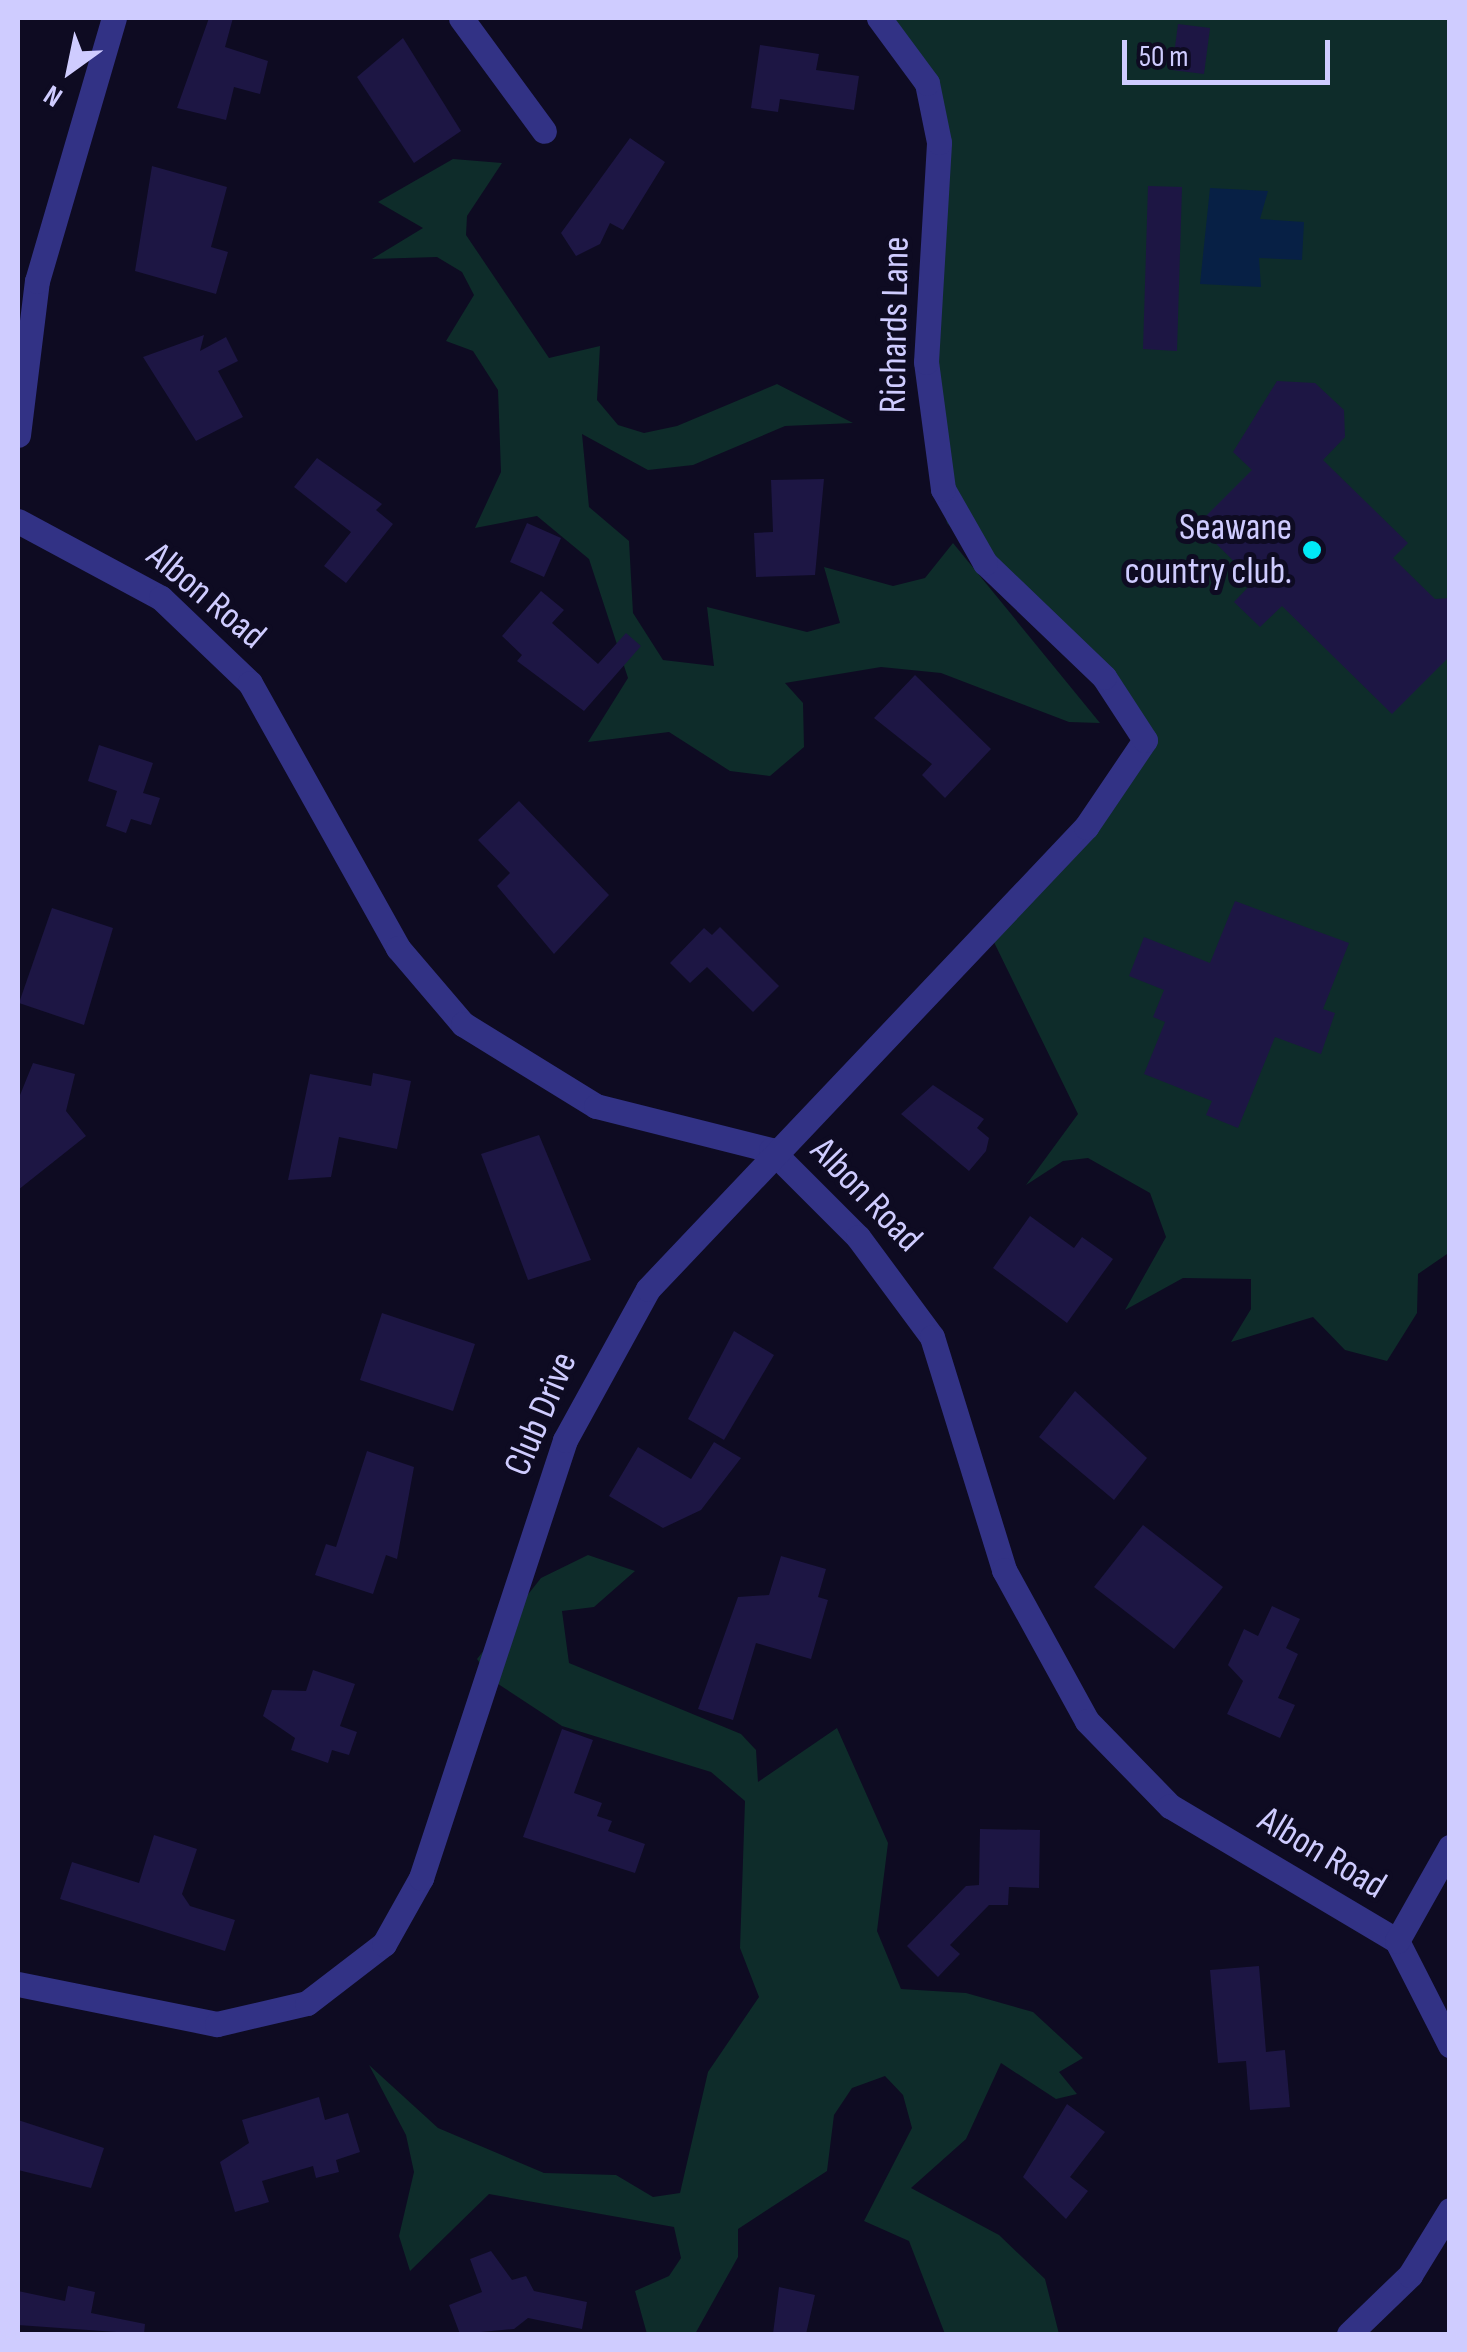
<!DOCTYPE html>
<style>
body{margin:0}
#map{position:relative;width:1467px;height:2352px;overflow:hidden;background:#0e0b22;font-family:"Sofia Sans Condensed",sans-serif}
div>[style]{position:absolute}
.green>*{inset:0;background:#0e2c2a}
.water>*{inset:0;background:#072045}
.building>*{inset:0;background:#1d1644}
.street>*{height:25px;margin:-12.5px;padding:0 12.5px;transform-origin:12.5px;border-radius:12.5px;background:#323285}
.dots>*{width:28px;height:28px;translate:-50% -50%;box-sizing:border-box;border:5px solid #0e0b22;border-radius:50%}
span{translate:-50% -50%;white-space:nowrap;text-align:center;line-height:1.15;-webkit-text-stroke:10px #0e0b22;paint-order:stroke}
.street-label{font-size:38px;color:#cfccff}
.poi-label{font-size:38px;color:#cfccff}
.right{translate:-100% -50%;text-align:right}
.frame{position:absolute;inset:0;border:20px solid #cfccff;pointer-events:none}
.north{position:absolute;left:20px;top:20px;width:100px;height:100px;-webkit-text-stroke:8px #0e0b22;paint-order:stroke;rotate:213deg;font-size:28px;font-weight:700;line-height:40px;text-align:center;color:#cfccff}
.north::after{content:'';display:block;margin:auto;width:35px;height:45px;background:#cfccff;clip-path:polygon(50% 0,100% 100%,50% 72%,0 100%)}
.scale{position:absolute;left:1122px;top:40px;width:208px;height:45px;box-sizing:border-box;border:5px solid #cfccff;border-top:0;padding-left:12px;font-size:30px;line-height:35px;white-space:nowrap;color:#cfccff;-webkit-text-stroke:8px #0e0b22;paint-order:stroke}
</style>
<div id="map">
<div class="green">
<i style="clip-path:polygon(878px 18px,1449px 18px,1450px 1252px,1418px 1274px,1417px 1313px,1387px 1361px,1345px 1350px,1313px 1317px,1231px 1342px,1251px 1309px,1251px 1279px,1183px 1278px,1125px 1310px,1166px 1237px,1150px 1193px,1088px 1158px,1063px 1161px,1026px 1185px,1078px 1114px,987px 928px,1143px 756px,1134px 720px,947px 523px,920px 399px,937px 129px)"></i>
<i style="clip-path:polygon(453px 159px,502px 163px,467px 216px,466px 235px,549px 358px,600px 346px,597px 400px,618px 425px,644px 433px,677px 426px,777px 384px,853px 423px,785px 426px,693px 465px,648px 470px,582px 434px,589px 507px,629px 541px,633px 613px,663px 660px,714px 666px,707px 607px,807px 632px,840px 623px,824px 567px,893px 586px,925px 578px,953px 543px,1100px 723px,1069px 722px,941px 673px,881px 667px,785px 683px,803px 703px,804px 747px,770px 776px,730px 771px,669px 732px,588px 742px,628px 678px,589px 559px,537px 516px,475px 528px,501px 472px,498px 390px,473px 351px,446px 341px,474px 295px,462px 272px,437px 257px,372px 259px,423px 228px,378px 202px)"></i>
<i style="clip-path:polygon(588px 1555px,635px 1571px,594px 1607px,562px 1611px,569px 1663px,741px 1734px,756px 1750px,758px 1782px,837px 1728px,888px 1843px,877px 1931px,901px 1989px,966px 1993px,1033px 2012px,1083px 2058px,1059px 2072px,1077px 2094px,1056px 2099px,1001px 2063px,966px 2139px,911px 2188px,999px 2235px,1045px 2279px,1059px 2334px,945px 2334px,909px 2241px,864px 2221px,912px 2128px,903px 2095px,885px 2076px,852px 2088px,834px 2115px,827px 2171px,738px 2229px,738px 2257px,695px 2334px,647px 2334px,635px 2291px,669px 2276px,681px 2258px,674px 2227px,489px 2194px,410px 2271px,399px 2236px,414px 2172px,406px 2135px,369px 2065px,438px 2128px,544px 2173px,616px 2175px,653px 2197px,680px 2193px,708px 2072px,759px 1997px,740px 1948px,745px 1801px,711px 1772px,562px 1726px,492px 1680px,477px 1659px,541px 1578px)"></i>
</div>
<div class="water">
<i style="clip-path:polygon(1210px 188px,1268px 191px,1260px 219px,1304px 222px,1302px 260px,1259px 258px,1261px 287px,1200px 284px)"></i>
</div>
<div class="building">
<i style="clip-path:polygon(209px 18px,233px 18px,225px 47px,268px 61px,260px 94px,234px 87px,226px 120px,177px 108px)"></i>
<i style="clip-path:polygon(1178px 24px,1210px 28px,1204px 74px,1172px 70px)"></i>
<i style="clip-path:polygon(403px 38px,461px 131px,414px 163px,357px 77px)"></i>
<i style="clip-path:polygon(760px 45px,819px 54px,816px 70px,859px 76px,854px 110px,780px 99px,778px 112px,751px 108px)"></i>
<i style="clip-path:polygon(630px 138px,665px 162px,623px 230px,610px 223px,600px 244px,576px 256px,561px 233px)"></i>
<i style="clip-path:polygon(152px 166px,227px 187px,211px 247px,228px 252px,216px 294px,135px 271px)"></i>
<i style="clip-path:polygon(1148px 186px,1182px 187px,1177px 351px,1143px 349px)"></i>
<i style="clip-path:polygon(204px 335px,200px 351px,226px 337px,238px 361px,218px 371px,243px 417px,196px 441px,143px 357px)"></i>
<i style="clip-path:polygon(1277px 381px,1315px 383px,1344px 410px,1345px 437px,1323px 460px,1408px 543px,1393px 558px,1435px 599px,1450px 598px,1450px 656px,1392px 714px,1282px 606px,1260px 627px,1234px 602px,1254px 581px,1197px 525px,1252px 470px,1233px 452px)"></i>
<i style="clip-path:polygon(317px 458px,382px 504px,376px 510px,393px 524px,346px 583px,324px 566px,351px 532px,294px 487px)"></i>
<i style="clip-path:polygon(824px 479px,815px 575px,756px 577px,754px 533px,773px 532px,771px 480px)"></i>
<i style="clip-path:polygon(527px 523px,561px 538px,544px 577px,510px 562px)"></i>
<i style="clip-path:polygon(541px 591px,564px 610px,552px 623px,598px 664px,626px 633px,641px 646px,584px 711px,517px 661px,522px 655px,502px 636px)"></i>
<i style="clip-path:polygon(915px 675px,991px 749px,945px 798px,922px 775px,932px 764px,874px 718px)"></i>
<i style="clip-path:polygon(99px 745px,153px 763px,143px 793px,160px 798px,151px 825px,131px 819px,126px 833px,106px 826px,117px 791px,88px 781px)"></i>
<i style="clip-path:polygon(519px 801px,609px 895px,554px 954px,497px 886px,510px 873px,478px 840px)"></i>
<i style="clip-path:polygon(1235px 901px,1349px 943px,1323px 1009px,1335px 1013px,1321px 1054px,1275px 1037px,1238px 1128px,1206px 1115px,1212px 1101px,1144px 1074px,1165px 1022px,1153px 1017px,1164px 990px,1129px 976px,1144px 937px,1210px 963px)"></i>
<i style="clip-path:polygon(52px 908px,113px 928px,84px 1025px,19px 1003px)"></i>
<i style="clip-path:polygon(720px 927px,779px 986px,753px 1012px,707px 967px,690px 983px,670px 963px,704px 928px,712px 935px)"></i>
<i style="clip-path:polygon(33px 1063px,75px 1074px,66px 1111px,86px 1136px,18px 1190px,18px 1100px)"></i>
<i style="clip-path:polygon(373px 1073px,411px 1081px,397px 1149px,339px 1137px,331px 1177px,288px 1180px,310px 1074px,371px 1086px)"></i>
<i style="clip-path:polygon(933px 1085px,984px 1119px,977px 1128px,989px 1138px,986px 1151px,969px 1171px,901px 1114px)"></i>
<i style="clip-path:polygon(539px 1135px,591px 1260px,528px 1280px,481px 1154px)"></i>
<i style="clip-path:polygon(1030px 1216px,1074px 1248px,1082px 1237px,1113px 1259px,1067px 1323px,993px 1268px)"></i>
<i style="clip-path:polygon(382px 1313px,475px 1344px,453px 1411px,360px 1380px)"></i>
<i style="clip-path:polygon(734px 1331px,774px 1355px,724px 1440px,688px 1419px)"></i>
<i style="clip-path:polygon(1075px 1391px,1147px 1458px,1114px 1500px,1039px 1437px)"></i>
<i style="clip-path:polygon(714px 1442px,741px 1458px,701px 1510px,663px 1528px,609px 1496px,638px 1447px,691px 1479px)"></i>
<i style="clip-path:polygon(367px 1451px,414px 1467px,397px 1559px,386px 1555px,373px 1594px,315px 1575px,326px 1544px,336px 1547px)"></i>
<i style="clip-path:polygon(1143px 1525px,1223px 1587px,1174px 1649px,1094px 1587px)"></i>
<i style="clip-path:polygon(781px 1556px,826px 1569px,818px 1597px,828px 1600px,811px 1659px,756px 1643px,733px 1720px,698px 1709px,738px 1597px,769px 1595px)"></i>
<i style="clip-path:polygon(1272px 1606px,1300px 1619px,1286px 1648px,1298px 1654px,1278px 1698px,1295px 1705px,1280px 1738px,1227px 1714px,1243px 1681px,1228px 1665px,1244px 1629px,1258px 1636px)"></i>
<i style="clip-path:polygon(313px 1670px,355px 1684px,340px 1726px,357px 1732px,349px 1755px,332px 1750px,328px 1763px,291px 1750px,295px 1738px,263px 1716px,272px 1690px,306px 1691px)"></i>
<i style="clip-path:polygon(562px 1729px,593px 1740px,574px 1793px,602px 1803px,597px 1816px,612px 1821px,608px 1831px,645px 1844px,635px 1873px,523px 1837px)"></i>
<i style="clip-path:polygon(980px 1829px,1040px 1830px,1039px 1888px,1009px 1887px,1008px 1905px,989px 1905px,950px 1945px,960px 1954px,938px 1977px,907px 1946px,966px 1886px,979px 1885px)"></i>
<i style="clip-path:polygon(154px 1835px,197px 1849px,182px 1894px,190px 1906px,235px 1920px,225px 1951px,60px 1899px,72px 1862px,139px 1883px)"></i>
<i style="clip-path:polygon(1259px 1966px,1266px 2052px,1285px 2050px,1290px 2107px,1250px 2110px,1246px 2061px,1218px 2063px,1210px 1970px)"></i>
<i style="clip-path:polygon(319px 2097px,325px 2120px,348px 2113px,360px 2152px,336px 2160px,339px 2172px,316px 2178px,313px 2166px,262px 2181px,269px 2202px,235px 2212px,220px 2162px,249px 2143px,242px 2120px)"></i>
<i style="clip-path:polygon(1067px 2104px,1105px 2132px,1070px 2177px,1088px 2191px,1066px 2219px,1023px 2177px)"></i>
<i style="clip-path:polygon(18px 2120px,104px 2148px,91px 2188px,18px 2170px)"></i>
<i style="clip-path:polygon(491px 2251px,512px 2280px,526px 2276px,534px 2291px,587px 2302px,582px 2329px,528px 2318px,514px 2329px,460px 2334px,449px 2305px,482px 2292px,470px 2259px)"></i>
<i style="clip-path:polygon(68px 2286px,95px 2292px,91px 2313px,145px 2324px,144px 2334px,18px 2325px,18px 2291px,65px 2301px)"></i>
<i style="clip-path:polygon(779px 2287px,815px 2295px,806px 2334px,773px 2334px)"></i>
</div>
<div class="street">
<i style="left:461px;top:18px;width:140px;rotate:53.7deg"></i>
<i style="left:18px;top:435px;width:155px;rotate:-83deg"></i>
<i style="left:37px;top:281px;width:274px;rotate:-73.7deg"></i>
<i style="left:18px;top:521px;width:162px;rotate:28.3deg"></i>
<i style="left:161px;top:598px;width:123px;rotate:43.7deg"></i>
<i style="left:250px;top:683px;width:304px;rotate:60.8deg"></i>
<i style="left:398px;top:948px;width:100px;rotate:49.5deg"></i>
<i style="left:463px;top:1024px;width:156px;rotate:31.7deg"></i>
<i style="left:596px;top:1106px;width:180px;rotate:14.1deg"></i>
<i style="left:771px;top:1150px;width:123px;rotate:45deg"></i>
<i style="left:858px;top:1237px;width:124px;rotate:53.5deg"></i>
<i style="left:932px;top:1337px;width:244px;rotate:72.8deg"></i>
<i style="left:1004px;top:1570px;width:172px;rotate:61.2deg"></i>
<i style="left:1087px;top:1721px;width:119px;rotate:45.7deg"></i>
<i style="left:1170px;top:1806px;width:264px;rotate:30.7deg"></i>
<i style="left:1397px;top:1941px;width:117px;rotate:63deg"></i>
<i style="left:1397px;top:1941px;width:108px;rotate:-60.6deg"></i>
<i style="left:18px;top:1984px;width:203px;rotate:11.4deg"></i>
<i style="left:217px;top:2024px;width:92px;rotate:-13.1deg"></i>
<i style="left:307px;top:2003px;width:97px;rotate:-37.5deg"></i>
<i style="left:384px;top:1944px;width:76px;rotate:-60.7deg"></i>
<i style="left:421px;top:1878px;width:461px;rotate:-71.8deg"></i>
<i style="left:565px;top:1440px;width:172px;rotate:-61.2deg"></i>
<i style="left:648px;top:1289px;width:637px;rotate:-46.53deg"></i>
<i style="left:1086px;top:827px;width:105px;rotate:-55.9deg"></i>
<i style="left:1145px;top:740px;width:75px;rotate:-123.1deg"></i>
<i style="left:1104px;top:677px;width:165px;rotate:-136.2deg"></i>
<i style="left:985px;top:563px;width:85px;rotate:-119.6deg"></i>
<i style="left:943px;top:489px;width:128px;rotate:-97.6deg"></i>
<i style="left:926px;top:362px;width:220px;rotate:-86.6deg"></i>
<i style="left:939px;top:142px;width:60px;rotate:-101.5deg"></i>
<i style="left:927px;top:83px;width:81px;rotate:-126.4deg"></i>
<i style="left:1349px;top:2334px;width:85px;rotate:-44deg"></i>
<i style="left:1410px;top:2275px;width:76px;rotate:-58.4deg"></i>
</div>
<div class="dots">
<i style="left:1312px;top:550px;background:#00e9f7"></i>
</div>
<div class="street-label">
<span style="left:895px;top:325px;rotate:-89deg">Richards Lane</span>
<span style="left:206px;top:596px;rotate:40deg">Albon Road</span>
<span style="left:866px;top:1195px;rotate:46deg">Albon Road</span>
<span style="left:541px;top:1414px;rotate:-67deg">Club Drive</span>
<span style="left:1322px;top:1853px;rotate:31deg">Albon Road</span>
</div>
<div class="poi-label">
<span class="right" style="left:1292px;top:550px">Seawane<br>country club.</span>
</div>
<div class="frame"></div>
<div class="north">N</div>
<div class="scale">50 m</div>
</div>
